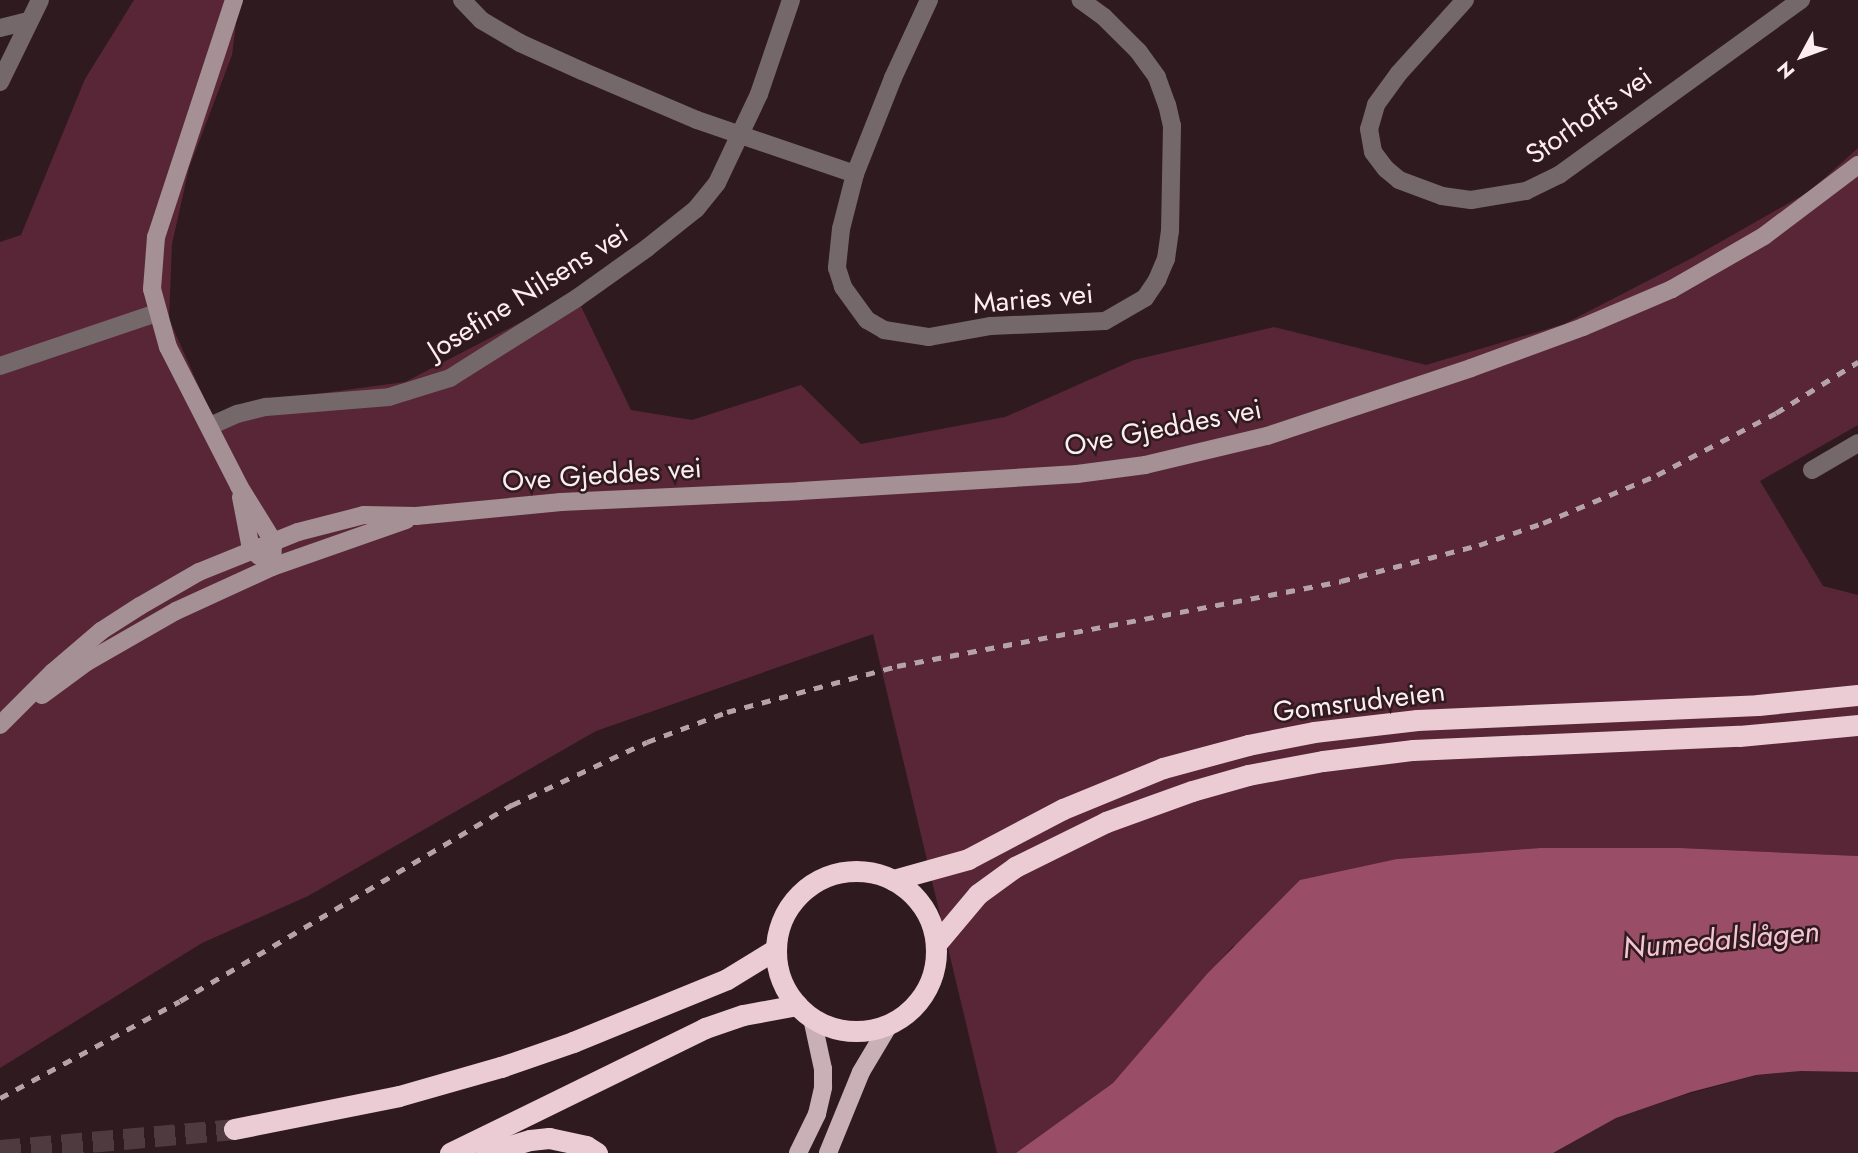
<!DOCTYPE html>
<meta charset="utf-8">
<style>
body{margin:0}
#map{position:relative;width:1858px;height:1153px;overflow:hidden;background:#2f1a20;font-family:Jost,sans-serif}
div>[style]{position:absolute}
.built>*{inset:0;background:#3c1f28}
.green>*{inset:0;background:#592638}
.water>*{inset:0;background:#9a4d67}
.highway-tunnel>*{height:21px;margin-top:-10.5px;transform-origin:0;background:repeating-linear-gradient(90deg,#4e3a3f 0 21px,transparent 0 31px)}
.street>*{height:18px;margin:-9px;padding:0 9px;transform-origin:9px;border-radius:9px;background:#74686b}
.secondary>*{height:18px;margin:-9px;padding:0 9px;transform-origin:9px;border-radius:9px;background:#a49095}
.primary>*{height:18px;margin:-9px;padding:0 9px;transform-origin:9px;border-radius:9px;background:#c9b0b6}
.highway>*{height:21px;margin:-10.5px;padding:0 10.5px;transform-origin:10.5px;border-radius:10.5px;background:#ebccd4}
.highway>.ring{margin:-10.5px;padding:0;box-sizing:content-box;background:none;border:21px solid #ebccd4;border-radius:50%}
.rail>*{height:5px;margin-top:-2.5px;transform-origin:0;background:repeating-linear-gradient(90deg,#b5a3a8 0 9px,transparent 0 18px)}
span{translate:-50% -50%;white-space:nowrap;text-align:center;line-height:1.15;-webkit-text-stroke:5px #2f1a20;paint-order:stroke}
.street-label{font-size:28px;color:#fdedf1}
.water-label{font-size:30px;color:#f4c6d2;font-style:italic}
.north{position:absolute;left:1767px;top:21px;width:70px;height:70px;-webkit-text-stroke:5px #2f1a20;paint-order:stroke;rotate:229deg;font-size:19px;font-weight:700;line-height:28px;text-align:center;color:#fdedf1}
.north::after{content:'';display:block;margin:auto;width:24px;height:32px;background:#fdedf1;clip-path:polygon(50% 0,100% 100%,50% 72%,0 100%)}
</style>
<div id="map">
<div class="built">
<i style="clip-path:polygon(1801px 1071px,1858px 1072px,1858px 1153px,1553px 1153px,1616px 1118px,1653px 1104px,1756px 1075px)"></i>
</div>
<div class="green">
<i style="clip-path:polygon(134px 0,239px 0,232px 55px,189px 168px,172px 244px,169px 319px,215px 423px,271px 400px,405px 382px,575px 294px,631px 410px,692px 420px,801px 385px,861px 444px,1005px 417px,1134px 360px,1274px 327px,1426px 365px,1564px 324px,1694px 257px,1810px 191px,1858px 148px,1858px 425px,1760px 481px,1823px 586px,1858px 595px,1858px 856px,1680px 848px,1540px 848px,1397px 859px,1232px 947px,1113px 1083px,1016px 1153px,997px 1153px,873px 634px,596px 731px,308px 896px,202px 943px,0 1068px,0 242px,21px 235px,85px 79px)"></i>
</div>
<div class="water">
<i style="clip-path:polygon(1540px 848px,1680px 848px,1858px 856px,1858px 1072px,1801px 1071px,1756px 1075px,1691px 1092px,1616px 1118px,1553px 1153px,1016px 1153px,1113px 1083px,1207px 974px,1300px 880px,1397px 859px)"></i>
</div>
<div class="highway-tunnel">
<i style="left:0;top:1150px;width:235px;rotate:-5.1deg"></i>
</div>
<div class="street">
<i style="left:462px;top:0;width:28px;rotate:46deg"></i>
<i style="left:481px;top:20px;width:45px;rotate:30.5deg"></i>
<i style="left:520px;top:43px;width:68px;rotate:24.3deg"></i>
<i style="left:582px;top:71px;width:125px;rotate:23.1deg"></i>
<i style="left:697px;top:120px;width:167px;rotate:18.9deg"></i>
<i style="left:929px;top:0;width:86px;rotate:114.8deg"></i>
<i style="left:893px;top:78px;width:103px;rotate:111.6deg"></i>
<i style="left:855px;top:174px;width:57px;rotate:104.3deg"></i>
<i style="left:841px;top:229px;width:39px;rotate:96deg"></i>
<i style="left:837px;top:268px;width:20px;rotate:72deg"></i>
<i style="left:843px;top:287px;width:41px;rotate:54deg"></i>
<i style="left:867px;top:320px;width:20px;rotate:30deg"></i>
<i style="left:884px;top:330px;width:46px;rotate:8.8deg"></i>
<i style="left:929px;top:337px;width:63px;rotate:-10.1deg"></i>
<i style="left:991px;top:326px;width:114px;rotate:-2.5deg"></i>
<i style="left:1105px;top:321px;width:46px;rotate:-29.9deg"></i>
<i style="left:1145px;top:298px;width:22px;rotate:-56deg"></i>
<i style="left:1157px;top:280px;width:23px;rotate:-67deg"></i>
<i style="left:1166px;top:259px;width:28px;rotate:-82deg"></i>
<i style="left:1170px;top:231px;width:105px;rotate:-88.9deg"></i>
<i style="left:1172px;top:126px;width:22px;rotate:-103deg"></i>
<i style="left:1167px;top:105px;width:30px;rotate:-110deg"></i>
<i style="left:1157px;top:77px;width:32px;rotate:-126deg"></i>
<i style="left:1138px;top:51px;width:48px;rotate:-135deg"></i>
<i style="left:1104px;top:17px;width:29px;rotate:-144deg"></i>
<i style="left:1465px;top:0;width:98px;rotate:132.1deg"></i>
<i style="left:1399px;top:73px;width:39px;rotate:126deg"></i>
<i style="left:1376px;top:105px;width:25px;rotate:106deg"></i>
<i style="left:1369px;top:129px;width:23px;rotate:80deg"></i>
<i style="left:1373px;top:152px;width:21px;rotate:53deg"></i>
<i style="left:1386px;top:169px;width:17px;rotate:40deg"></i>
<i style="left:1399px;top:180px;width:46px;rotate:20.4deg"></i>
<i style="left:1442px;top:196px;width:29px;rotate:8deg"></i>
<i style="left:1471px;top:200px;width:56px;rotate:-9.3deg"></i>
<i style="left:1526px;top:191px;width:37px;rotate:-26deg"></i>
<i style="left:1559px;top:175px;width:299px;rotate:-35.9deg"></i>
<i style="left:0;top:28px;width:29px;rotate:-14deg"></i>
<i style="left:0;top:82px;width:91px;rotate:-64deg"></i>
<i style="left:0;top:366px;width:166px;rotate:-18.7deg"></i>
<i style="left:210px;top:426px;width:30px;rotate:-24deg"></i>
<i style="left:237px;top:414px;width:30px;rotate:-14deg"></i>
<i style="left:266px;top:407px;width:123px;rotate:-4.6deg"></i>
<i style="left:389px;top:397px;width:64px;rotate:-17.3deg"></i>
<i style="left:450px;top:378px;width:150px;rotate:-32.2deg"></i>
<i style="left:577px;top:298px;width:86px;rotate:-35.5deg"></i>
<i style="left:647px;top:248px;width:63px;rotate:-38.5deg"></i>
<i style="left:696px;top:209px;width:33px;rotate:-51deg"></i>
<i style="left:717px;top:183px;width:98px;rotate:-64.7deg"></i>
<i style="left:759px;top:94px;width:99px;rotate:-71.2deg"></i>
<i style="left:1812px;top:470px;width:53px;rotate:-30.4deg"></i>
</div>
<div class="secondary">
<i style="left:234px;top:0;width:250px;rotate:108.2deg"></i>
<i style="left:156px;top:237px;width:52px;rotate:94.4deg"></i>
<i style="left:152px;top:289px;width:60px;rotate:74.6deg"></i>
<i style="left:168px;top:347px;width:156px;rotate:62.9deg"></i>
<i style="left:239px;top:486px;width:65px;rotate:58.3deg"></i>
<i style="left:273px;top:541px;width:26px;rotate:92deg"></i>
<i style="left:241px;top:497px;width:53px;rotate:79.1deg"></i>
<i style="left:251px;top:549px;width:11px;rotate:41deg"></i>
<i style="left:42px;top:695px;width:56px;rotate:-36.3deg"></i>
<i style="left:87px;top:662px;width:103px;rotate:-29.8deg"></i>
<i style="left:176px;top:611px;width:106px;rotate:-24.6deg"></i>
<i style="left:272px;top:567px;width:142px;rotate:-19.3deg"></i>
<i style="left:0;top:725px;width:75px;rotate:-45deg"></i>
<i style="left:53px;top:672px;width:63px;rotate:-40.5deg"></i>
<i style="left:101px;top:631px;width:46px;rotate:-32.7deg"></i>
<i style="left:140px;top:606px;width:68px;rotate:-30deg"></i>
<i style="left:199px;top:572px;width:107px;rotate:-22deg"></i>
<i style="left:298px;top:532px;width:68px;rotate:-14.4deg"></i>
<i style="left:364px;top:515px;width:52px;rotate:1.1deg"></i>
<i style="left:416px;top:516px;width:146px;rotate:-5.5deg"></i>
<i style="left:561px;top:502px;width:239px;rotate:-2.6deg"></i>
<i style="left:800px;top:491px;width:278px;rotate:-3.5deg"></i>
<i style="left:1077px;top:474px;width:69px;rotate:-7.5deg"></i>
<i style="left:1145px;top:465px;width:125px;rotate:-13.4deg"></i>
<i style="left:1267px;top:436px;width:215px;rotate:-18.4deg"></i>
<i style="left:1471px;top:368px;width:119px;rotate:-20.1deg"></i>
<i style="left:1583px;top:327px;width:97px;rotate:-23.1deg"></i>
<i style="left:1672px;top:289px;width:106px;rotate:-29.9deg"></i>
<i style="left:1764px;top:236px;width:118px;rotate:-37.1deg"></i>
</div>
<div class="primary">
<i style="left:798px;top:1153px;width:43px;rotate:-64deg"></i>
<i style="left:817px;top:1114px;width:28px;rotate:-77deg"></i>
<i style="left:823px;top:1087px;width:18px;rotate:-90deg"></i>
<i style="left:823px;top:1069px;width:52px;rotate:-102.2deg"></i>
<i style="left:828px;top:1153px;width:87px;rotate:-67.8deg"></i>
<i style="left:861px;top:1072px;width:55px;rotate:-59.2deg"></i>
</div>
<div class="highway">
<i class="ring" style="left:776px;top:871px;width:139px;height:139px"></i>
<i style="left:893px;top:880px;width:78px;rotate:-15.6deg"></i>
<i style="left:968px;top:859px;width:107px;rotate:-27.8deg"></i>
<i style="left:1063px;top:809px;width:108px;rotate:-22.3deg"></i>
<i style="left:1163px;top:768px;width:88px;rotate:-15.1deg"></i>
<i style="left:1248px;top:745px;width:67px;rotate:-11.1deg"></i>
<i style="left:1314px;top:732px;width:104px;rotate:-6.6deg"></i>
<i style="left:1417px;top:720px;width:341px;rotate:-2.5deg"></i>
<i style="left:1758px;top:705px;width:100px;rotate:-5.7deg"></i>
<i style="left:936px;top:944px;width:65px;rotate:-50deg"></i>
<i style="left:978px;top:894px;width:46px;rotate:-36.1deg"></i>
<i style="left:1015px;top:867px;width:102px;rotate:-26.3deg"></i>
<i style="left:1106px;top:822px;width:91px;rotate:-19.8deg"></i>
<i style="left:1192px;top:791px;width:58px;rotate:-15.9deg"></i>
<i style="left:1248px;top:775px;width:76px;rotate:-10.6deg"></i>
<i style="left:1323px;top:761px;width:91px;rotate:-7deg"></i>
<i style="left:1413px;top:750px;width:326px;rotate:-2.5deg"></i>
<i style="left:1739px;top:736px;width:120px;rotate:-5.3deg"></i>
<i style="left:234px;top:1129px;width:168px;rotate:-11.3deg"></i>
<i style="left:399px;top:1096px;width:106px;rotate:-15.9deg"></i>
<i style="left:501px;top:1067px;width:76px;rotate:-19.1deg"></i>
<i style="left:573px;top:1042px;width:166px;rotate:-22.2deg"></i>
<i style="left:727px;top:979px;width:57px;rotate:-31.5deg"></i>
<i style="left:450px;top:1153px;width:284px;rotate:-26.1deg"></i>
<i style="left:705px;top:1028px;width:40px;rotate:-18.9deg"></i>
<i style="left:743px;top:1015px;width:55px;rotate:-10.5deg"></i>
<i style="left:486px;top:1153px;width:46px;rotate:-16.5deg"></i>
<i style="left:530px;top:1140px;width:19px;rotate:-6deg"></i>
<i style="left:549px;top:1138px;width:38px;rotate:12deg"></i>
<i style="left:586px;top:1146px;width:13px;rotate:32deg"></i>
</div>
<div class="rail">
<i style="left:0;top:1098px;width:204px;rotate:-28.3deg"></i>
<i style="left:180px;top:1001px;width:386px;rotate:-30.6deg"></i>
<i style="left:512px;top:805px;width:149px;rotate:-25deg"></i>
<i style="left:647px;top:742px;width:85px;rotate:-20.6deg"></i>
<i style="left:727px;top:712px;width:176px;rotate:-15.1deg"></i>
<i style="left:897px;top:666px;width:452px;rotate:-10.8deg"></i>
<i style="left:1341px;top:581px;width:143px;rotate:-14.6deg"></i>
<i style="left:1479px;top:545px;width:68px;rotate:-19deg"></i>
<i style="left:1543px;top:523px;width:124px;rotate:-22.8deg"></i>
<i style="left:1657px;top:475px;width:134px;rotate:-27.5deg"></i>
<i style="left:1776px;top:413px;width:97px;rotate:-31.9deg"></i>
</div>
<div class="street-label">
<span style="left:1589px;top:116px;rotate:-35deg">Storhoffs vei</span>
<span style="left:528px;top:292px;rotate:-32deg">Josefine Nilsens vei</span>
<span style="left:1033px;top:299px;rotate:-5deg">Maries vei</span>
<span style="left:1163px;top:428px;rotate:-11deg">Ove Gjeddes vei</span>
<span style="left:602px;top:475px;rotate:-4deg">Ove Gjeddes vei</span>
<span style="left:1359px;top:702px;rotate:-7deg">Gomsrudveien</span>
</div>
<div class="water-label">
<span style="left:1721px;top:940px;rotate:-5deg">Numedalslågen</span>
</div>
<div class="north">N</div>
</div>
